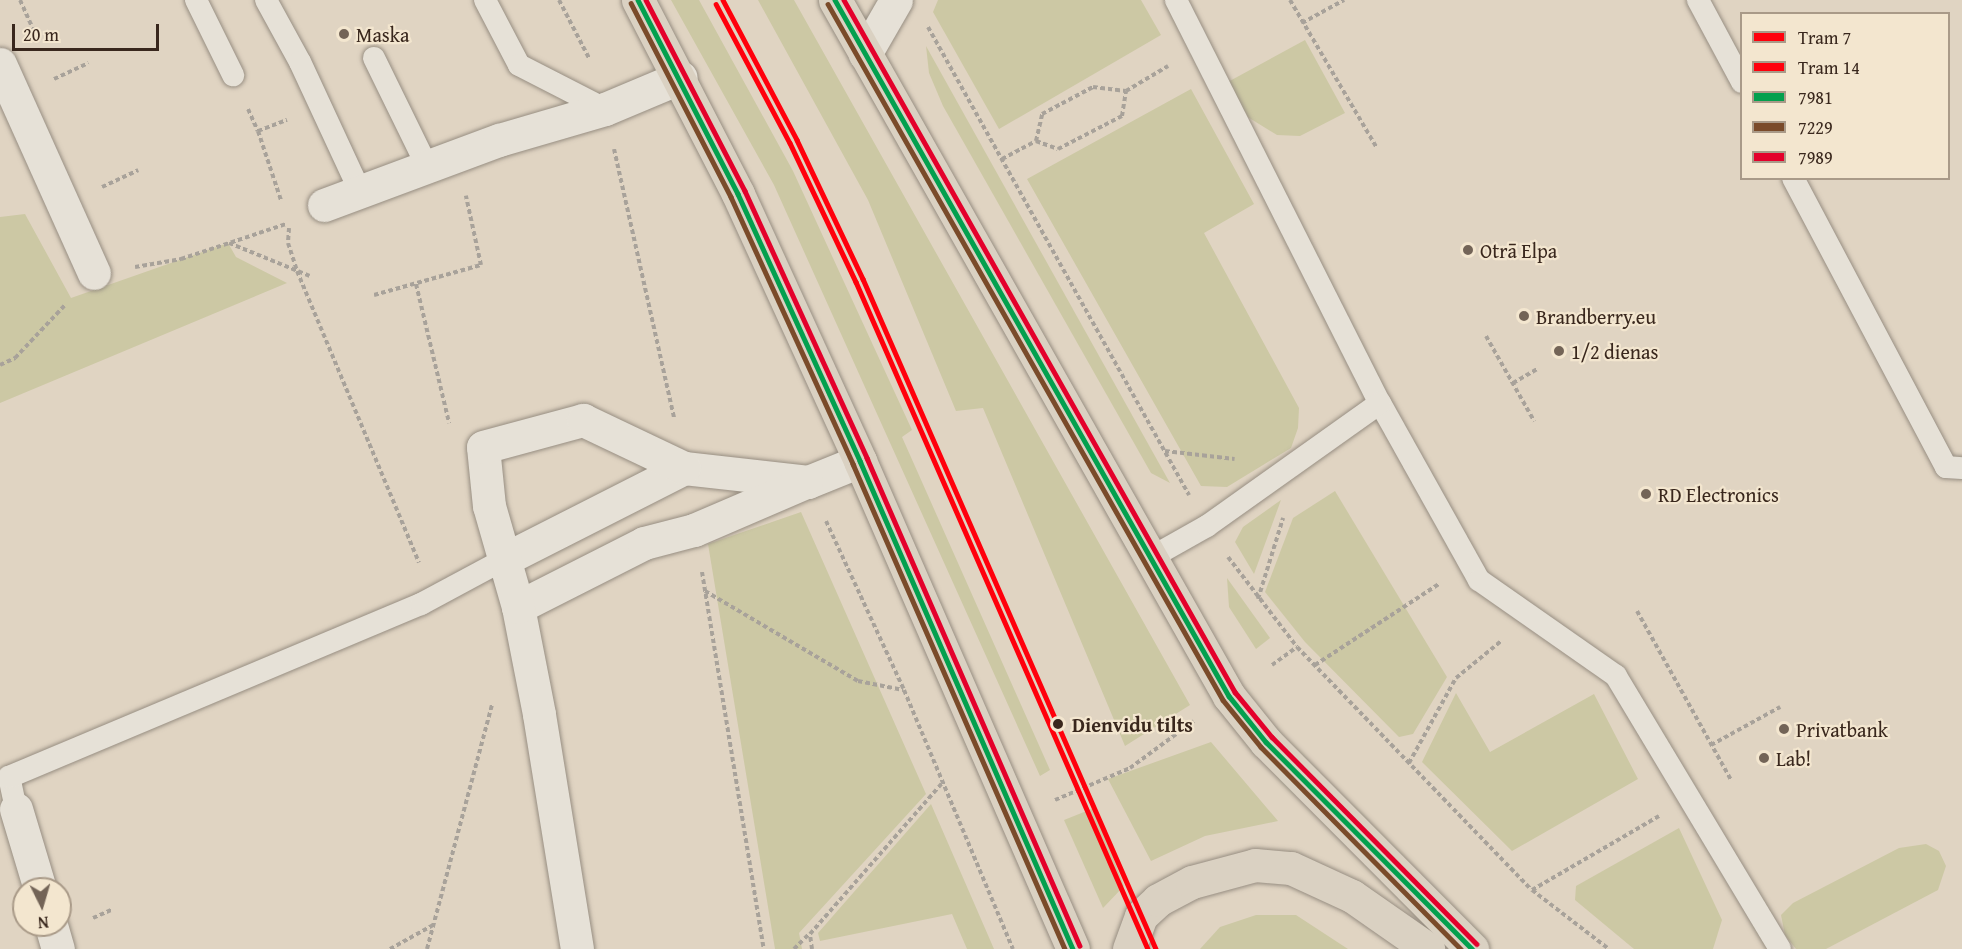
<!DOCTYPE html>
<meta charset="utf-8">
<style>
body{margin:0}
#map{position:relative;width:1962px;height:949px;overflow:hidden;background:#e0d4c2;font-family:"Gentium Book Plus",serif}
div>[style]{position:absolute}
.green>*{inset:0;background:#ccc8a4}
.path>*{height:4px;margin-top:-2px;transform-origin:0;background:repeating-linear-gradient(90deg,#a8a29a 0 4.5px,transparent 0 7.5px)}
.roads{filter:drop-shadow(0 0 2px #978e82) drop-shadow(0 0 2px #978e82)}
.lane>*{height:22px;margin:-11px;padding:0 11px;transform-origin:11px;border-radius:11px;background:#e6e1d7}
.street>*{height:33px;margin:-16.5px;padding:0 16.5px;transform-origin:16.5px;border-radius:16.5px;background:#e6e1d7}
.highway>*{height:33px;margin:-16.5px;padding:0 16.5px;transform-origin:16.5px;border-radius:16.5px;background:#dad1c2}
.bus-1>*{height:4.5px;margin:-2.25px;padding:0 2.25px;transform-origin:2.25px;border-radius:2.25px;background:#03a04e}
.bus-2>*{height:4.5px;margin:-2.25px;padding:0 2.25px;transform-origin:2.25px;border-radius:2.25px;background:#7a4b2a}
.bus-3>*{height:4.5px;margin:-2.25px;padding:0 2.25px;transform-origin:2.25px;border-radius:2.25px;background:#e4002b}
.tram-1>*{height:4.5px;margin:-2.25px;padding:0 2.25px;transform-origin:2.25px;border-radius:2.25px;background:#ff000c}
.tram-2>*{height:4.5px;margin:-2.25px;padding:0 2.25px;transform-origin:2.25px;border-radius:2.25px;background:#ff000c}
.dots>*{width:16px;height:16px;translate:-50% -50%;box-sizing:border-box;border:3px solid #f3e6cf;border-radius:50%}
span{translate:-50% -50%;white-space:nowrap;text-align:center;line-height:1.15;-webkit-text-stroke:4.5px #f3e6cf;paint-order:stroke}
.poi-label{font-size:20px;color:#39271d}
.left{translate:0 -50%;text-align:left}
.stop-label{font-size:20px;color:#39271d;font-weight:700}
.legend{position:absolute;left:1740px;top:12px;width:210px;height:168px;box-sizing:border-box;background:#f3e6cf;border:2px solid #a99a88;margin:0;padding:8px 10px;list-style:none;font-size:18px;color:#39271d}
.legend li{display:flex;align-items:center;gap:12px;height:30px}
.legend b{width:30px;border:2px solid #a99a88}
.north{position:absolute;left:12px;top:877px;width:60px;height:60px;box-sizing:border-box;background:#f3e6cf;border:2px solid #a99a88;border-radius:50%;rotate:175deg;font-size:16px;font-weight:700;line-height:24px;text-align:center;color:#39271d}
.north::after{content:'';display:block;margin:auto;width:21px;height:27px;background:#736457;clip-path:polygon(50% 0,100% 100%,50% 72%,0 100%)}
.scale{position:absolute;left:12px;top:24px;width:147px;height:27px;box-sizing:border-box;border:3px solid #39271d;border-top:0;padding-left:8px;font-size:18px;line-height:21px;white-space:nowrap;color:#39271d;-webkit-text-stroke:4px #f3e6cf;paint-order:stroke}
</style>
<div id="map">
<div class="green">
<i style="clip-path:polygon(671px 0,699px 0,793px 171px,912px 430px,902px 437px,1050px 770px,1040px 776px,774px 185px)"></i>
<i style="clip-path:polygon(758px 0,794px 0,1190px 705px,1125px 746px,983px 408px,956px 411px,868px 200px)"></i>
<i style="clip-path:polygon(938px 0,1141px 0,1161px 35px,999px 129px,933px 12px)"></i>
<i style="clip-path:polygon(1305px 40px,1345px 113px,1300px 136px,1277px 135px,1246px 116px,1226px 83px)"></i>
<i style="clip-path:polygon(926px 46px,1170px 483px,1151px 473px,943px 106px,929px 73px)"></i>
<i style="clip-path:polygon(1191px 89px,1254px 204px,1204px 233px,1299px 408px,1298px 428px,1291px 448px,1227px 487px,1201px 486px,1027px 179px)"></i>
<i style="clip-path:polygon(25px 214px,71px 298px,228px 243px,236px 257px,287px 283px,0 403px,0 217px)"></i>
<i style="clip-path:polygon(1335px 491px,1447px 677px,1413px 734px,1399px 737px,1305px 642px,1265px 592px,1293px 518px)"></i>
<i style="clip-path:polygon(1281px 500px,1254px 574px,1235px 542px,1243px 527px)"></i>
<i style="clip-path:polygon(801px 512px,926px 794px,799px 933px,802px 949px,775px 949px,708px 544px)"></i>
<i style="clip-path:polygon(1227px 578px,1270px 638px,1256px 649px,1229px 607px)"></i>
<i style="clip-path:polygon(1456px 693px,1490px 752px,1594px 694px,1638px 779px,1512px 851px,1422px 762px)"></i>
<i style="clip-path:polygon(1211px 742px,1278px 821px,1205px 836px,1151px 861px,1108px 779px)"></i>
<i style="clip-path:polygon(931px 804px,994px 949px,967px 949px,952px 914px,820px 941px,818px 933px)"></i>
<i style="clip-path:polygon(1094px 808px,1124px 886px,1103px 908px,1064px 820px)"></i>
<i style="clip-path:polygon(1679px 828px,1722px 920px,1713px 949px,1634px 949px,1575px 900px,1576px 886px)"></i>
<i style="clip-path:polygon(1926px 844px,1939px 851px,1946px 866px,1938px 890px,1826px 949px,1796px 949px,1785px 935px,1781px 915px,1793px 903px,1899px 848px)"></i>
<i style="clip-path:polygon(1256px 915px,1296px 915px,1348px 949px,1200px 949px,1220px 927px)"></i>
</div>
<div class="path">
<i style="left:20px;top:0;width:44px;rotate:65.8deg"></i>
<i style="left:559px;top:0;width:65px;rotate:62.7deg"></i>
<i style="left:1290px;top:0;width:172px;rotate:59.6deg"></i>
<i style="left:1302px;top:23px;width:48px;rotate:-28.7deg"></i>
<i style="left:928px;top:27px;width:536px;rotate:60.85deg"></i>
<i style="left:54px;top:79px;width:38px;rotate:-25deg"></i>
<i style="left:248px;top:109px;width:24px;rotate:66deg"></i>
<i style="left:258px;top:131px;width:31px;rotate:-21deg"></i>
<i style="left:258px;top:131px;width:73px;rotate:71.6deg"></i>
<i style="left:1036px;top:141px;width:28px;rotate:-77deg"></i>
<i style="left:1042px;top:114px;width:58px;rotate:-27.9deg"></i>
<i style="left:1093px;top:87px;width:33px;rotate:7deg"></i>
<i style="left:614px;top:149px;width:275px;rotate:77.4deg"></i>
<i style="left:1002px;top:159px;width:38px;rotate:-28deg"></i>
<i style="left:1036px;top:141px;width:23px;rotate:20deg"></i>
<i style="left:1058px;top:149px;width:72px;rotate:-27.3deg"></i>
<i style="left:1122px;top:116px;width:25px;rotate:-81deg"></i>
<i style="left:1126px;top:91px;width:49px;rotate:-30.8deg"></i>
<i style="left:102px;top:187px;width:40px;rotate:-25deg"></i>
<i style="left:289px;top:228px;width:15px;rotate:94deg"></i>
<i style="left:288px;top:243px;width:29px;rotate:72deg"></i>
<i style="left:297px;top:271px;width:316px;rotate:67.3deg"></i>
<i style="left:229px;top:243px;width:87px;rotate:22.2deg"></i>
<i style="left:135px;top:267px;width:47px;rotate:-9.9deg"></i>
<i style="left:181px;top:259px;width:111px;rotate:-18.4deg"></i>
<i style="left:416px;top:284px;width:143px;rotate:76.6deg"></i>
<i style="left:374px;top:295px;width:111px;rotate:-15.7deg"></i>
<i style="left:481px;top:265px;width:71px;rotate:-102.3deg"></i>
<i style="left:1486px;top:336px;width:98px;rotate:60.5deg"></i>
<i style="left:0;top:365px;width:17px;rotate:-25deg"></i>
<i style="left:15px;top:358px;width:74px;rotate:-46.6deg"></i>
<i style="left:1513px;top:383px;width:28px;rotate:-30deg"></i>
<i style="left:1165px;top:451px;width:70px;rotate:6.5deg"></i>
<i style="left:826px;top:521px;width:186px;rotate:65.2deg"></i>
<i style="left:904px;top:690px;width:281px;rotate:67.2deg"></i>
<i style="left:1228px;top:557px;width:113px;rotate:52.5deg"></i>
<i style="left:1297px;top:647px;width:338px;rotate:46deg"></i>
<i style="left:1532px;top:890px;width:97px;rotate:37.5deg"></i>
<i style="left:702px;top:572px;width:382px;rotate:80.7deg"></i>
<i style="left:705px;top:591px;width:178px;rotate:30.5deg"></i>
<i style="left:858px;top:681px;width:46px;rotate:11.3deg"></i>
<i style="left:1258px;top:599px;width:85px;rotate:-72.8deg"></i>
<i style="left:1637px;top:611px;width:193px;rotate:60.9deg"></i>
<i style="left:1272px;top:665px;width:31px;rotate:-36deg"></i>
<i style="left:1315px;top:665px;width:148px;rotate:-33.2deg"></i>
<i style="left:1711px;top:745px;width:79px;rotate:-28.8deg"></i>
<i style="left:1409px;top:763px;width:97px;rotate:-61.1deg"></i>
<i style="left:1456px;top:678px;width:58px;rotate:-39.4deg"></i>
<i style="left:1055px;top:800px;width:82px;rotate:-23.1deg"></i>
<i style="left:1130px;top:768px;width:79px;rotate:-36.3deg"></i>
<i style="left:1532px;top:890px;width:147px;rotate:-30.2deg"></i>
<i style="left:93px;top:918px;width:20px;rotate:-24deg"></i>
<i style="left:390px;top:949px;width:51px;rotate:-29.1deg"></i>
<i style="left:427px;top:949px;width:253px;rotate:-75.1deg"></i>
<i style="left:794px;top:949px;width:21px;rotate:-45deg"></i>
<i style="left:812px;top:949px;width:15px;rotate:-98deg"></i>
<i style="left:810px;top:934px;width:203px;rotate:-48.8deg"></i>
</div>
<div class="roads">
<div class="lane">
<i style="left:196px;top:0;width:84px;rotate:63.7deg"></i>
<i style="left:266px;top:0;width:71px;rotate:61.3deg"></i>
<i style="left:300px;top:62px;width:142px;rotate:65.1deg"></i>
<i style="left:485px;top:0;width:73px;rotate:62.4deg"></i>
<i style="left:519px;top:65px;width:97px;rotate:27.1deg"></i>
<i style="left:1176px;top:0;width:452px;rotate:63.2deg"></i>
<i style="left:1380px;top:403px;width:203px;rotate:60.8deg"></i>
<i style="left:1479px;top:580px;width:167px;rotate:35deg"></i>
<i style="left:1616px;top:676px;width:318px;rotate:59deg"></i>
<i style="left:1698px;top:0;width:93px;rotate:61.8deg"></i>
<i style="left:374px;top:58px;width:120px;rotate:63.9deg"></i>
<i style="left:1793px;top:178px;width:327px;rotate:62.1deg"></i>
<i style="left:1946px;top:467px;width:16px;rotate:4deg"></i>
<i style="left:1152px;top:557px;width:63px;rotate:-29.4deg"></i>
<i style="left:1207px;top:526px;width:212px;rotate:-35.4deg"></i>
<i style="left:16px;top:809px;width:33px;rotate:-102deg"></i>
<i style="left:9px;top:777px;width:447px;rotate:-22.8deg"></i>
<i style="left:421px;top:604px;width:95px;rotate:-28.2deg"></i>
</div>
<div class="street">
<i style="left:865px;top:54px;width:62px;rotate:-60.1deg"></i>
<i style="left:0;top:64px;width:229px;rotate:65.8deg"></i>
<i style="left:324px;top:205px;width:187px;rotate:-20.4deg"></i>
<i style="left:499px;top:140px;width:110px;rotate:-16.3deg"></i>
<i style="left:605px;top:109px;width:82px;rotate:-22.8deg"></i>
<i style="left:505px;top:559px;width:201px;rotate:-26.9deg"></i>
<i style="left:684px;top:468px;width:125px;rotate:6.4deg"></i>
<i style="left:808px;top:482px;width:56px;rotate:-22deg"></i>
<i style="left:518px;top:607px;width:141px;rotate:-26.9deg"></i>
<i style="left:644px;top:543px;width:52px;rotate:-14.6deg"></i>
<i style="left:694px;top:530px;width:122px;rotate:-23.2deg"></i>
<i style="left:16px;top:809px;width:84px;rotate:73.3deg"></i>
<i style="left:51px;top:925px;width:25px;rotate:74deg"></i>
<i style="left:577px;top:949px;width:238px;rotate:-99.2deg"></i>
<i style="left:539px;top:714px;width:109px;rotate:-101.1deg"></i>
<i style="left:518px;top:607px;width:105px;rotate:-106deg"></i>
<i style="left:489px;top:506px;width:59px;rotate:-95.8deg"></i>
<i style="left:483px;top:447px;width:104px;rotate:-15.1deg"></i>
<i style="left:583px;top:420px;width:112px;rotate:25.4deg"></i>
</div>
<div class="highway">
<i style="left:638px;top:0;width:218px;rotate:62.7deg"></i>
<i style="left:738px;top:194px;width:294px;rotate:65.4deg"></i>
<i style="left:860px;top:461px;width:532px;rotate:66.42deg"></i>
<i style="left:835px;top:0;width:800px;rotate:60.49deg"></i>
<i style="left:1229px;top:696px;width:59px;rotate:51.2deg"></i>
<i style="left:1266px;top:742px;width:292px;rotate:45.1deg"></i>
<i style="left:1129px;top:949px;width:35px;rotate:-70deg"></i>
<i style="left:1141px;top:916px;width:23px;rotate:-43deg"></i>
<i style="left:1158px;top:900px;width:38px;rotate:-28deg"></i>
<i style="left:1192px;top:882px;width:65px;rotate:-15.1deg"></i>
<i style="left:1255px;top:865px;width:36px;rotate:5deg"></i>
<i style="left:1291px;top:868px;width:67px;rotate:24.7deg"></i>
<i style="left:1352px;top:896px;width:93px;rotate:34.9deg"></i>
</div>
</div>
<div class="bus-1">
<i style="left:638px;top:0;width:218px;rotate:62.7deg"></i>
<i style="left:738px;top:194px;width:294px;rotate:65.4deg"></i>
<i style="left:860px;top:461px;width:532px;rotate:66.42deg"></i>
<i style="left:835px;top:0;width:800px;rotate:60.49deg"></i>
<i style="left:1229px;top:696px;width:59px;rotate:51.2deg"></i>
<i style="left:1266px;top:742px;width:292px;rotate:45.1deg"></i>
</div>
<div class="bus-2">
<i style="left:631px;top:3px;width:218px;rotate:62.7deg"></i>
<i style="left:731px;top:197px;width:294px;rotate:65.4deg"></i>
<i style="left:853px;top:464px;width:529px;rotate:66.39deg"></i>
<i style="left:828px;top:4px;width:800px;rotate:60.42deg"></i>
<i style="left:1223px;top:700px;width:60px;rotate:51deg"></i>
<i style="left:1261px;top:747px;width:284px;rotate:45.3deg"></i>
</div>
<div class="bus-3">
<i style="left:646px;top:0;width:215px;rotate:62.6deg"></i>
<i style="left:745px;top:191px;width:294px;rotate:65.4deg"></i>
<i style="left:867px;top:458px;width:532px;rotate:66.42deg"></i>
<i style="left:844px;top:0;width:795px;rotate:60.53deg"></i>
<i style="left:1235px;top:692px;width:58px;rotate:50.6deg"></i>
<i style="left:1272px;top:737px;width:291px;rotate:45.3deg"></i>
</div>
<div class="tram-1">
<i style="left:723px;top:0;width:158px;rotate:62.1deg"></i>
<i style="left:797px;top:140px;width:154px;rotate:64.6deg"></i>
<i style="left:863px;top:279px;width:731px;rotate:66.38deg"></i>
</div>
<div class="tram-2">
<i style="left:716px;top:4px;width:157px;rotate:62deg"></i>
<i style="left:790px;top:143px;width:154px;rotate:64.6deg"></i>
<i style="left:856px;top:282px;width:728px;rotate:66.36deg"></i>
</div>
<div class="dots">
<i style="left:344px;top:34px;background:#736457"></i>
<i style="left:1468px;top:250px;background:#736457"></i>
<i style="left:1524px;top:316px;background:#736457"></i>
<i style="left:1559px;top:351px;background:#736457"></i>
<i style="left:1646px;top:494px;background:#736457"></i>
<i style="left:1058px;top:724px;background:#39271d"></i>
<i style="left:1784px;top:729px;background:#736457"></i>
<i style="left:1764px;top:758px;background:#736457"></i>
</div>
<div class="poi-label">
<span class="left" style="left:356px;top:34px">Maska</span>
<span class="left" style="left:1480px;top:250px">Otrā Elpa</span>
<span class="left" style="left:1536px;top:316px">Brandberry.eu</span>
<span class="left" style="left:1571px;top:351px">1/2 dienas</span>
<span class="left" style="left:1658px;top:494px">RD Electronics</span>
<span class="left" style="left:1796px;top:729px">Privatbank</span>
<span class="left" style="left:1776px;top:758px">Lab!</span>
</div>
<div class="stop-label">
<span class="left" style="left:1072px;top:724px">Dienvidu tilts</span>
</div>
<ul class="legend">
<li><b style="height:8px;background:#ff000c"></b>Tram 7</li>
<li><b style="height:8px;background:#ff000c"></b>Tram 14</li>
<li><b style="height:8px;background:#03a04e"></b>7981</li>
<li><b style="height:8px;background:#7a4b2a"></b>7229</li>
<li><b style="height:8px;background:#e4002b"></b>7989</li>
</ul>
<div class="north">N</div>
<div class="scale">20 m</div>
</div>
